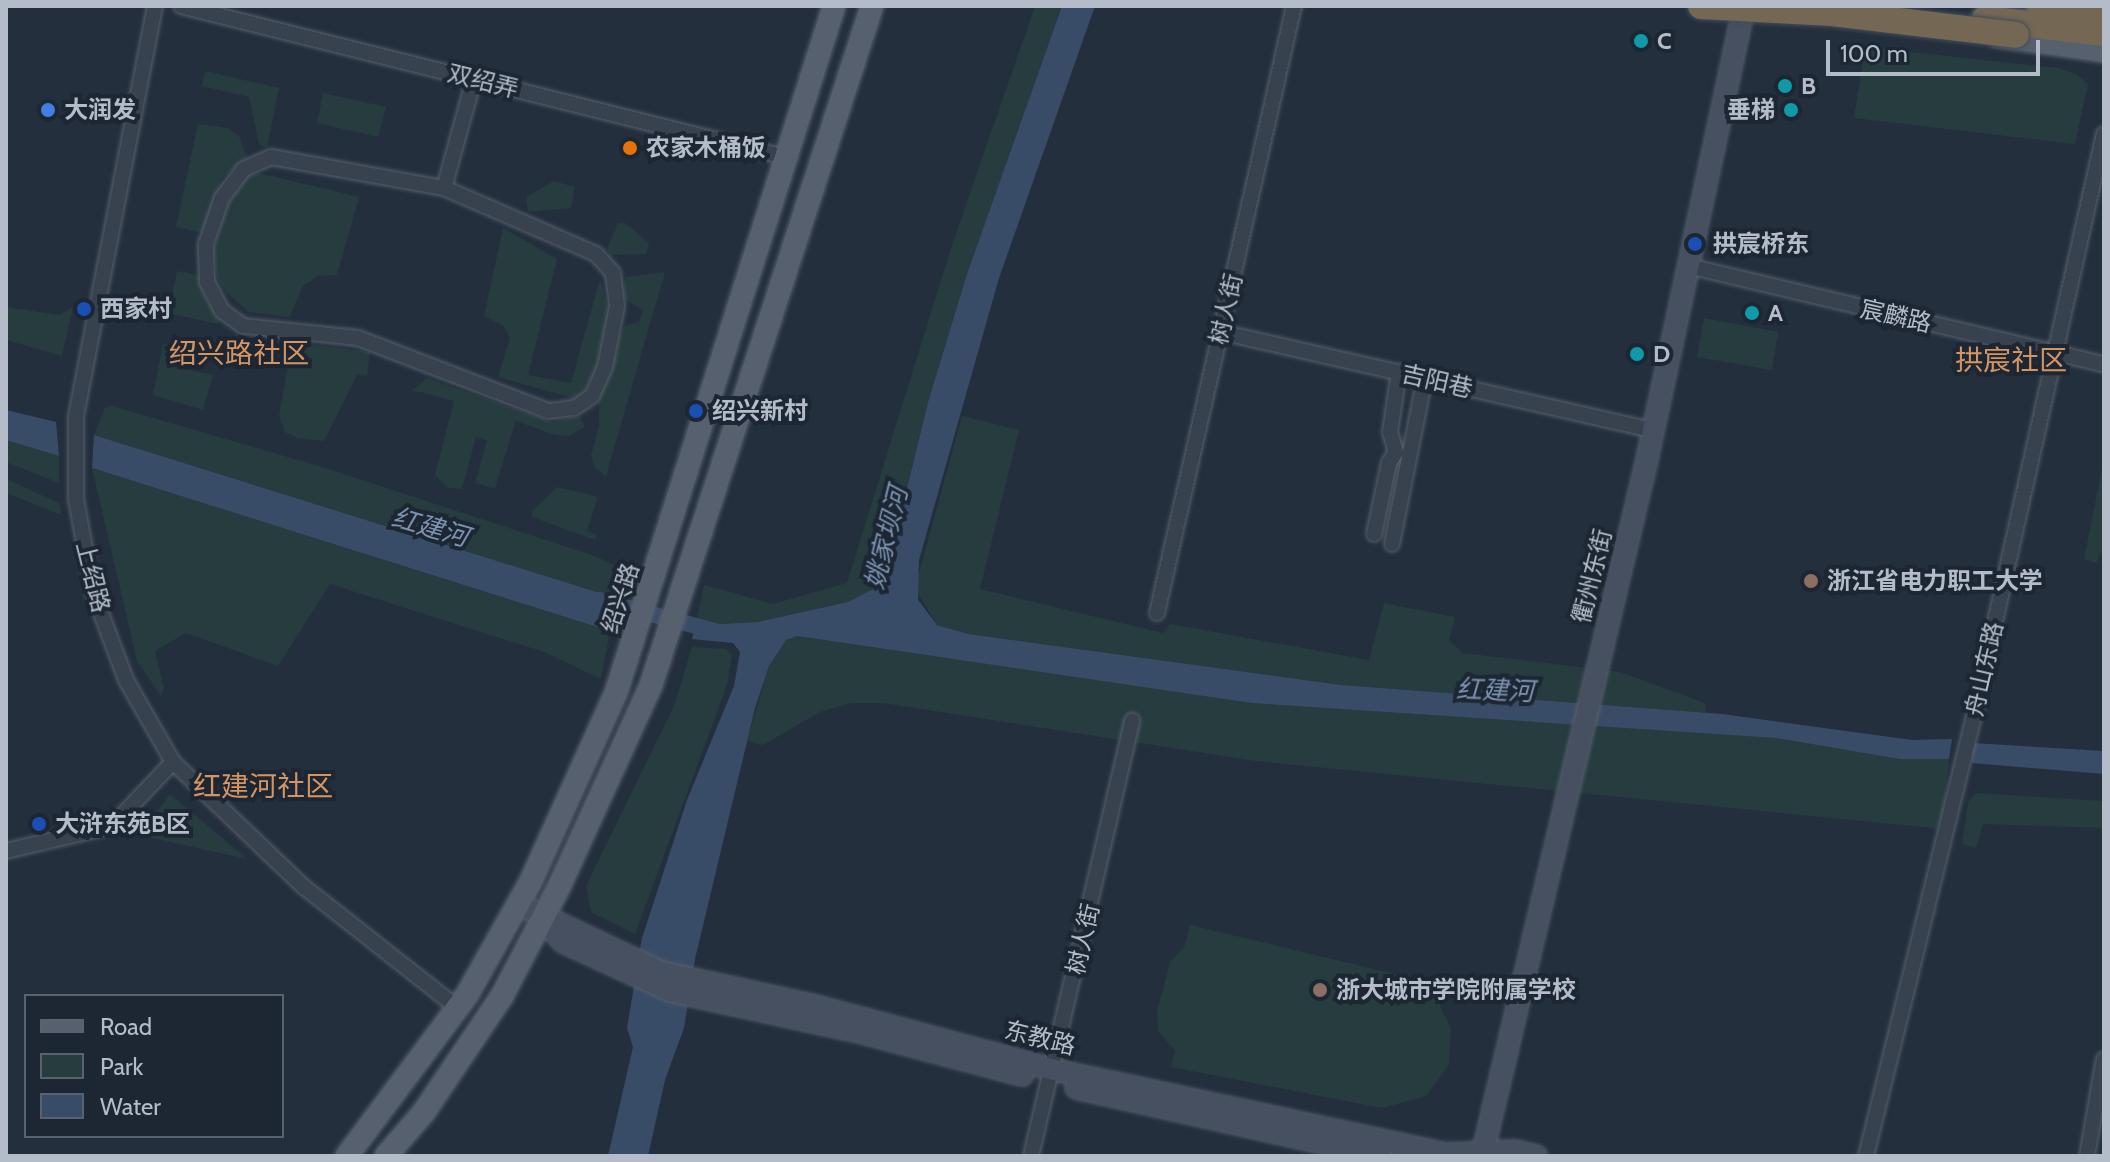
<!DOCTYPE html>
<meta charset="utf-8">
<style>
body{margin:0}
#map{position:relative;width:2110px;height:1162px;overflow:hidden;background:#242f3e;font-family:Cabin,"Noto Sans SC",sans-serif}
div>[style]{position:absolute}
.green>*{inset:0;background:#263c3f}
.water>*{inset:0;background:#394c67}
.canal>*{height:16px;margin:-8px;padding:0 8px;transform-origin:8px;border-radius:8px;background:#394c67}
.roads{filter:drop-shadow(0 0 2px #565f6c) drop-shadow(0 0 2px #565f6c)}
.street>*{height:14px;margin:-7px;padding:0 7px;transform-origin:7px;border-radius:7px;background:#38414e}
.secondary>*{height:20px;margin:-10px;padding:0 10px;transform-origin:10px;border-radius:10px;background:#465061}
.primary>*{height:22px;margin:-11px;padding:0 11px;transform-origin:11px;border-radius:11px;background:#56606e}
.highway>*{height:26px;margin:-13px;padding:0 13px;transform-origin:13px;border-radius:13px;background:#746855}
.bridges{filter:drop-shadow(0 0 2px #434c59) drop-shadow(0 0 2px #434c59)}
.highway-bridge>*{height:26px;margin:-13px;padding:0 13px;transform-origin:13px;border-radius:13px;background:#746855}
.dots>*{width:22px;height:22px;translate:-50% -50%;box-sizing:border-box;border:4px solid #1d2633;border-radius:50%}
span{translate:-50% -50%;white-space:nowrap;text-align:center;line-height:1.15;-webkit-text-stroke:8px #1d2633;paint-order:stroke}
.poi-label{font-size:24px;color:#b4bcc9;font-weight:700}
.left{translate:0 -50%;text-align:left}
.right{translate:-100% -50%;text-align:right}
.street-label{font-size:24px;color:#b4bcc9}
.water-label{font-size:26px;color:#7c92b1;font-style:italic}
.quarter-label{font-size:28px;color:#d59563}
.frame{position:absolute;inset:0;border:8px solid #b4bcc9;pointer-events:none}
.legend{position:absolute;left:24px;top:994px;width:260px;height:144px;box-sizing:border-box;background:#1d2633;border:2px solid #59626f;margin:0;padding:10px 14px;list-style:none;font-size:24px;color:#b4bcc9}
.legend li{display:flex;align-items:center;gap:16px;height:40px}
.legend b{width:40px;border:2px solid #59626f}
.scale{position:absolute;left:1826px;top:40px;width:214px;height:36px;box-sizing:border-box;border:4px solid #b4bcc9;border-top:0;padding-left:10px;font-size:24px;line-height:28px;white-space:nowrap;color:#b4bcc9;-webkit-text-stroke:6px #1d2633;paint-order:stroke}
</style>
<div id="map">
<div class="green">
<i style="clip-path:polygon(1035px 6px,1062px 6px,967px 274px,928px 402px,886px 575px,875px 588px,848px 602px,758px 622px,719px 624px,697px 618px,704px 585px,773px 604px,847px 583px,951px 248px)"></i>
<i style="clip-path:polygon(1865px 47px,2058px 68px,2076px 74px,2088px 84px,2075px 144px,1854px 118px)"></i>
<i style="clip-path:polygon(205px 71px,279px 88px,267px 148px,259px 144px,249px 97px,202px 86px)"></i>
<i style="clip-path:polygon(323px 93px,386px 107px,378px 137px,317px 123px)"></i>
<i style="clip-path:polygon(198px 124px,228px 128px,239px 136px,247px 158px,222px 178px,203px 233px,176px 227px)"></i>
<i style="clip-path:polygon(259px 173px,359px 197px,337px 275px,318px 276px,303px 286px,289px 317px,248px 312px,222px 288px,217px 276px,214px 249px,225px 210px,247px 176px)"></i>
<i style="clip-path:polygon(554px 181px,575px 187px,571px 208px,528px 212px,526px 197px)"></i>
<i style="clip-path:polygon(618px 223px,625px 223px,649px 243px,646px 254px,610px 255px,607px 248px)"></i>
<i style="clip-path:polygon(503px 228px,557px 259px,528px 375px,571px 383px,600px 279px,609px 312px,597px 368px,583px 393px,572px 398px,498px 377px,510px 338px,504px 326px,484px 316px)"></i>
<i style="clip-path:polygon(177px 271px,198px 275px,206px 301px,223px 319px,217px 324px,169px 313px)"></i>
<i style="clip-path:polygon(665px 272px,606px 476px,595px 468px,591px 455px,599px 427px,599px 396px,624px 326px,639px 322px,643px 310px,623px 298px,622px 290px,626px 277px)"></i>
<i style="clip-path:polygon(6px 307px,59px 315px,73px 307px,62px 356px,6px 340px)"></i>
<i style="clip-path:polygon(1704px 318px,1778px 332px,1772px 370px,1697px 357px)"></i>
<i style="clip-path:polygon(292px 342px,370px 352px,367px 376px,357px 375px,324px 441px,297px 438px,285px 432px,279px 416px)"></i>
<i style="clip-path:polygon(163px 344px,176px 347px,174px 367px,213px 375px,203px 410px,153px 395px)"></i>
<i style="clip-path:polygon(427px 378px,552px 422px,580px 416px,585px 427px,569px 436px,555px 435px,516px 421px,495px 488px,475px 483px,487px 441px,476px 437px,462px 489px,448px 488px,435px 475px,454px 401px,413px 390px)"></i>
<i style="clip-path:polygon(112px 406px,319px 466px,595px 556px,623px 569px,619px 599px,94px 435px,105px 408px)"></i>
<i style="clip-path:polygon(962px 416px,1019px 430px,980px 589px,1163px 633px,1170px 624px,1369px 660px,1384px 603px,1455px 617px,1449px 641px,1463px 653px,1620px 672px,1705px 703px,1706px 713px,1341px 685px,968px 634px,937px 625px,915px 588px)"></i>
<i style="clip-path:polygon(6px 440px,59px 456px,59px 483px,6px 462px)"></i>
<i style="clip-path:polygon(2104px 459px,2104px 558px,2100px 552px,2097px 563px,2084px 559px)"></i>
<i style="clip-path:polygon(92px 468px,610px 631px,601px 679px,544px 652px,330px 584px,278px 666px,186px 633px,155px 651px,164px 689px,161px 696px,137px 661px)"></i>
<i style="clip-path:polygon(6px 479px,59px 503px,62px 515px,6px 493px)"></i>
<i style="clip-path:polygon(557px 487px,598px 497px,587px 531px,597px 535px,595px 540px,532px 517px,532px 511px)"></i>
<i style="clip-path:polygon(797px 636px,939px 657px,1776px 738px,1899px 759px,1949px 759px,1943px 829px,1256px 761px,883px 703px,851px 703px,820px 712px,763px 745px,747px 741px,769px 666px,786px 640px)"></i>
<i style="clip-path:polygon(692px 647px,726px 649px,732px 655px,727px 685px,635px 934px,591px 912px,586px 886px,674px 706px)"></i>
<i style="clip-path:polygon(1976px 793px,2104px 801px,2104px 828px,1983px 824px,1976px 848px,1962px 844px,1968px 802px)"></i>
<i style="clip-path:polygon(170px 794px,247px 859px,139px 835px)"></i>
<i style="clip-path:polygon(1190px 925px,1445px 986px,1440px 1006px,1451px 1028px,1449px 1065px,1426px 1096px,1382px 1108px,1171px 1067px,1175px 1051px,1158px 1031px,1157px 1012px,1170px 962px,1185px 946px)"></i>
</div>
<div class="water">
<i style="clip-path:polygon(1062px 6px,1095px 6px,999px 278px,919px 560px,918px 600px,937px 625px,968px 634px,1341px 685px,1722px 714px,1912px 740px,1952px 739px,1949px 759px,1899px 759px,1776px 738px,1252px 703px,797px 636px,786px 640px,769px 666px,755px 708px,695px 959px,684px 1028px,665px 1080px,648px 1156px,608px 1156px,633px 1047px,627px 1028px,642px 938px,687px 800px,734px 686px,740px 652px,733px 643px,692px 639px,697px 618px,719px 624px,758px 622px,848px 602px,875px 588px,886px 575px,928px 402px,967px 274px)"></i>
<i style="clip-path:polygon(6px 410px,56px 422px,59px 456px,6px 440px)"></i>
<i style="clip-path:polygon(94px 435px,619px 599px,610px 631px,92px 468px)"></i>
<i style="clip-path:polygon(1972px 743px,2104px 751px,2104px 774px,1972px 763px)"></i>
</div>
<div class="canal">
<i style="left:599px;top:600px;width:120px;rotate:15deg"></i>
</div>
<div class="roads">
<div class="street">
<i style="left:155px;top:6px;width:419px;rotate:100.9deg"></i>
<i style="left:76px;top:417px;width:82px;rotate:90deg"></i>
<i style="left:76px;top:499px;width:95px;rotate:79.6deg"></i>
<i style="left:93px;top:592px;width:94px;rotate:69.4deg"></i>
<i style="left:126px;top:680px;width:95px;rotate:60.2deg"></i>
<i style="left:173px;top:762px;width:181px;rotate:43.7deg"></i>
<i style="left:304px;top:887px;width:196px;rotate:38.2deg"></i>
<i style="left:181px;top:6px;width:623px;rotate:14.04deg"></i>
<i style="left:271px;top:157px;width:176px;rotate:10.2deg"></i>
<i style="left:444px;top:188px;width:166px;rotate:23.5deg"></i>
<i style="left:596px;top:254px;width:25px;rotate:48deg"></i>
<i style="left:613px;top:273px;width:33px;rotate:83deg"></i>
<i style="left:617px;top:306px;width:62px;rotate:101.1deg"></i>
<i style="left:605px;top:367px;width:32px;rotate:114deg"></i>
<i style="left:592px;top:396px;width:22px;rotate:146deg"></i>
<i style="left:574px;top:408px;width:26px;rotate:173deg"></i>
<i style="left:548px;top:411px;width:204px;rotate:-159deg"></i>
<i style="left:358px;top:338px;width:116px;rotate:-174deg"></i>
<i style="left:243px;top:326px;width:26px;rotate:-144deg"></i>
<i style="left:222px;top:311px;width:34px;rotate:-117deg"></i>
<i style="left:207px;top:281px;width:37px;rotate:-92deg"></i>
<i style="left:206px;top:244px;width:49px;rotate:-70.8deg"></i>
<i style="left:222px;top:198px;width:36px;rotate:-53deg"></i>
<i style="left:244px;top:169px;width:30px;rotate:-24deg"></i>
<i style="left:444px;top:188px;width:113px;rotate:-74.6deg"></i>
<i style="left:1688px;top:266px;width:427px;rotate:13.3deg"></i>
<i style="left:1220px;top:332px;width:444px;rotate:12.8deg"></i>
<i style="left:1374px;top:534px;width:73px;rotate:-78.1deg"></i>
<i style="left:1389px;top:463px;width:13px;rotate:-58deg"></i>
<i style="left:1396px;top:452px;width:21px;rotate:-107deg"></i>
<i style="left:1390px;top:432px;width:61px;rotate:-81.5deg"></i>
<i style="left:1392px;top:544px;width:169px;rotate:-78.8deg"></i>
<i style="left:1157px;top:613px;width:622px;rotate:-77.28deg"></i>
<i style="left:6px;top:851px;width:109px;rotate:-13.3deg"></i>
<i style="left:112px;top:826px;width:88px;rotate:-46.4deg"></i>
<i style="left:1031px;top:1156px;width:447px;rotate:-76.9deg"></i>
<i style="left:1866px;top:1156px;width:462px;rotate:-76.2deg"></i>
<i style="left:1976px;top:707px;width:587px;rotate:-77.41deg"></i>
<i style="left:2087px;top:1156px;width:98px;rotate:-80.1deg"></i>
</div>
<div class="secondary">
<i style="left:518px;top:904px;width:158px;rotate:25.4deg"></i>
<i style="left:661px;top:972px;width:158px;rotate:12.4deg"></i>
<i style="left:815px;top:1006px;width:247px;rotate:15deg"></i>
<i style="left:1054px;top:1070px;width:402px;rotate:12.1deg"></i>
<i style="left:1447px;top:1154px;width:68px;rotate:-2.5deg"></i>
<i style="left:1515px;top:1151px;width:22px;rotate:13deg"></i>
<i style="left:544px;top:920px;width:29px;rotate:49deg"></i>
<i style="left:563px;top:942px;width:118px;rotate:24.6deg"></i>
<i style="left:670px;top:991px;width:194px;rotate:12.2deg"></i>
<i style="left:860px;top:1032px;width:168px;rotate:14.9deg"></i>
<i style="left:1076px;top:1088px;width:312px;rotate:12.6deg"></i>
<i style="left:1482px;top:1156px;width:711px;rotate:-76.67deg"></i>
<i style="left:1646px;top:464px;width:468px;rotate:-77.9deg"></i>
</div>
<div class="primary">
<i style="left:1999px;top:36px;width:106px;rotate:8.1deg"></i>
<i style="left:347px;top:1156px;width:201px;rotate:-53.3deg"></i>
<i style="left:467px;top:995px;width:131px;rotate:-60.7deg"></i>
<i style="left:531px;top:881px;width:206px;rotate:-65.7deg"></i>
<i style="left:616px;top:693px;width:721px;rotate:-72.39deg"></i>
<i style="left:386px;top:1156px;width:58px;rotate:-49.2deg"></i>
<i style="left:424px;top:1112px;width:140px;rotate:-56.1deg"></i>
<i style="left:502px;top:996px;width:123px;rotate:-62.4deg"></i>
<i style="left:559px;top:887px;width:222px;rotate:-65.5deg"></i>
<i style="left:651px;top:685px;width:714px;rotate:-71.97deg"></i>
</div>
<div class="highway">
<i style="left:2040px;top:6px;width:64px;rotate:7.1deg"></i>
<i style="left:1985px;top:19px;width:120px;rotate:6.7deg"></i>
</div>
</div>
<div class="bridges">
<div class="highway-bridge">
<i style="left:1701px;top:6px;width:131px;rotate:3.1deg"></i>
<i style="left:1832px;top:13px;width:185px;rotate:6.8deg"></i>
</div>
</div>
<div class="dots">
<i style="left:1641px;top:41px;background:#0f9aa8"></i>
<i style="left:1785px;top:86px;background:#0f9aa8"></i>
<i style="left:48px;top:110px;background:#3f7fe0"></i>
<i style="left:1791px;top:110px;background:#0f9aa8"></i>
<i style="left:630px;top:148px;background:#e8710a"></i>
<i style="left:1695px;top:244px;background:#1a4fb4"></i>
<i style="left:84px;top:309px;background:#1a4fb4"></i>
<i style="left:1752px;top:313px;background:#0f9aa8"></i>
<i style="left:1637px;top:354px;background:#0f9aa8"></i>
<i style="left:696px;top:411px;background:#1a4fb4"></i>
<i style="left:1811px;top:581px;background:#8d6e63"></i>
<i style="left:39px;top:824px;background:#1a4fb4"></i>
<i style="left:1320px;top:990px;background:#8d6e63"></i>
</div>
<div class="poi-label">
<span class="left" style="left:1657px;top:41px">C</span>
<span class="left" style="left:1801px;top:86px">B</span>
<span class="left" style="left:64px;top:110px">大润发</span>
<span class="right" style="left:1775px;top:110px">垂梯</span>
<span class="left" style="left:646px;top:148px">农家木桶饭</span>
<span class="left" style="left:1713px;top:244px">拱宸桥东</span>
<span class="left" style="left:100px;top:309px">西家村</span>
<span class="left" style="left:1768px;top:313px">A</span>
<span class="left" style="left:1653px;top:354px">D</span>
<span class="left" style="left:712px;top:411px">绍兴新村</span>
<span class="left" style="left:1827px;top:581px">浙江省电力职工大学</span>
<span class="left" style="left:55px;top:824px">大浒东苑B区</span>
<span class="left" style="left:1336px;top:990px">浙大城市学院附属学校</span>
</div>
<div class="street-label">
<span style="left:483px;top:81px;rotate:14deg">双绍弄</span>
<span style="left:1226px;top:309px;rotate:-77deg">树人街</span>
<span style="left:1896px;top:316px;rotate:13deg">宸麟路</span>
<span style="left:1437px;top:381px;rotate:13deg">吉阳巷</span>
<span style="left:1592px;top:576px;rotate:-76deg">衢州东街</span>
<span style="left:93px;top:577px;rotate:76deg">上绍路</span>
<span style="left:620px;top:598px;rotate:-72deg">绍兴路</span>
<span style="left:1984px;top:669px;rotate:-77deg">舟山东路</span>
<span style="left:1083px;top:939px;rotate:-77deg">树人街</span>
<span style="left:1040px;top:1038px;rotate:14deg">东教路</span>
</div>
<div class="water-label">
<span style="left:430px;top:528px;rotate:16deg">红建河</span>
<span style="left:887px;top:538px;rotate:-76deg">姚家坝河</span>
<span style="left:1495px;top:691px;rotate:2deg">红建河</span>
</div>
<div class="quarter-label">
<span style="left:239px;top:353px">绍兴路社区</span>
<span style="left:2011px;top:360px">拱宸社区</span>
<span style="left:263px;top:786px">红建河社区</span>
</div>
<div class="frame"></div>
<ul class="legend">
<li><b style="height:10px;background:#56606e"></b>Road</li>
<li><b style="height:22px;background:#263c3f"></b>Park</li>
<li><b style="height:22px;background:#394c67"></b>Water</li>
</ul>
<div class="scale">100 m</div>
</div>
